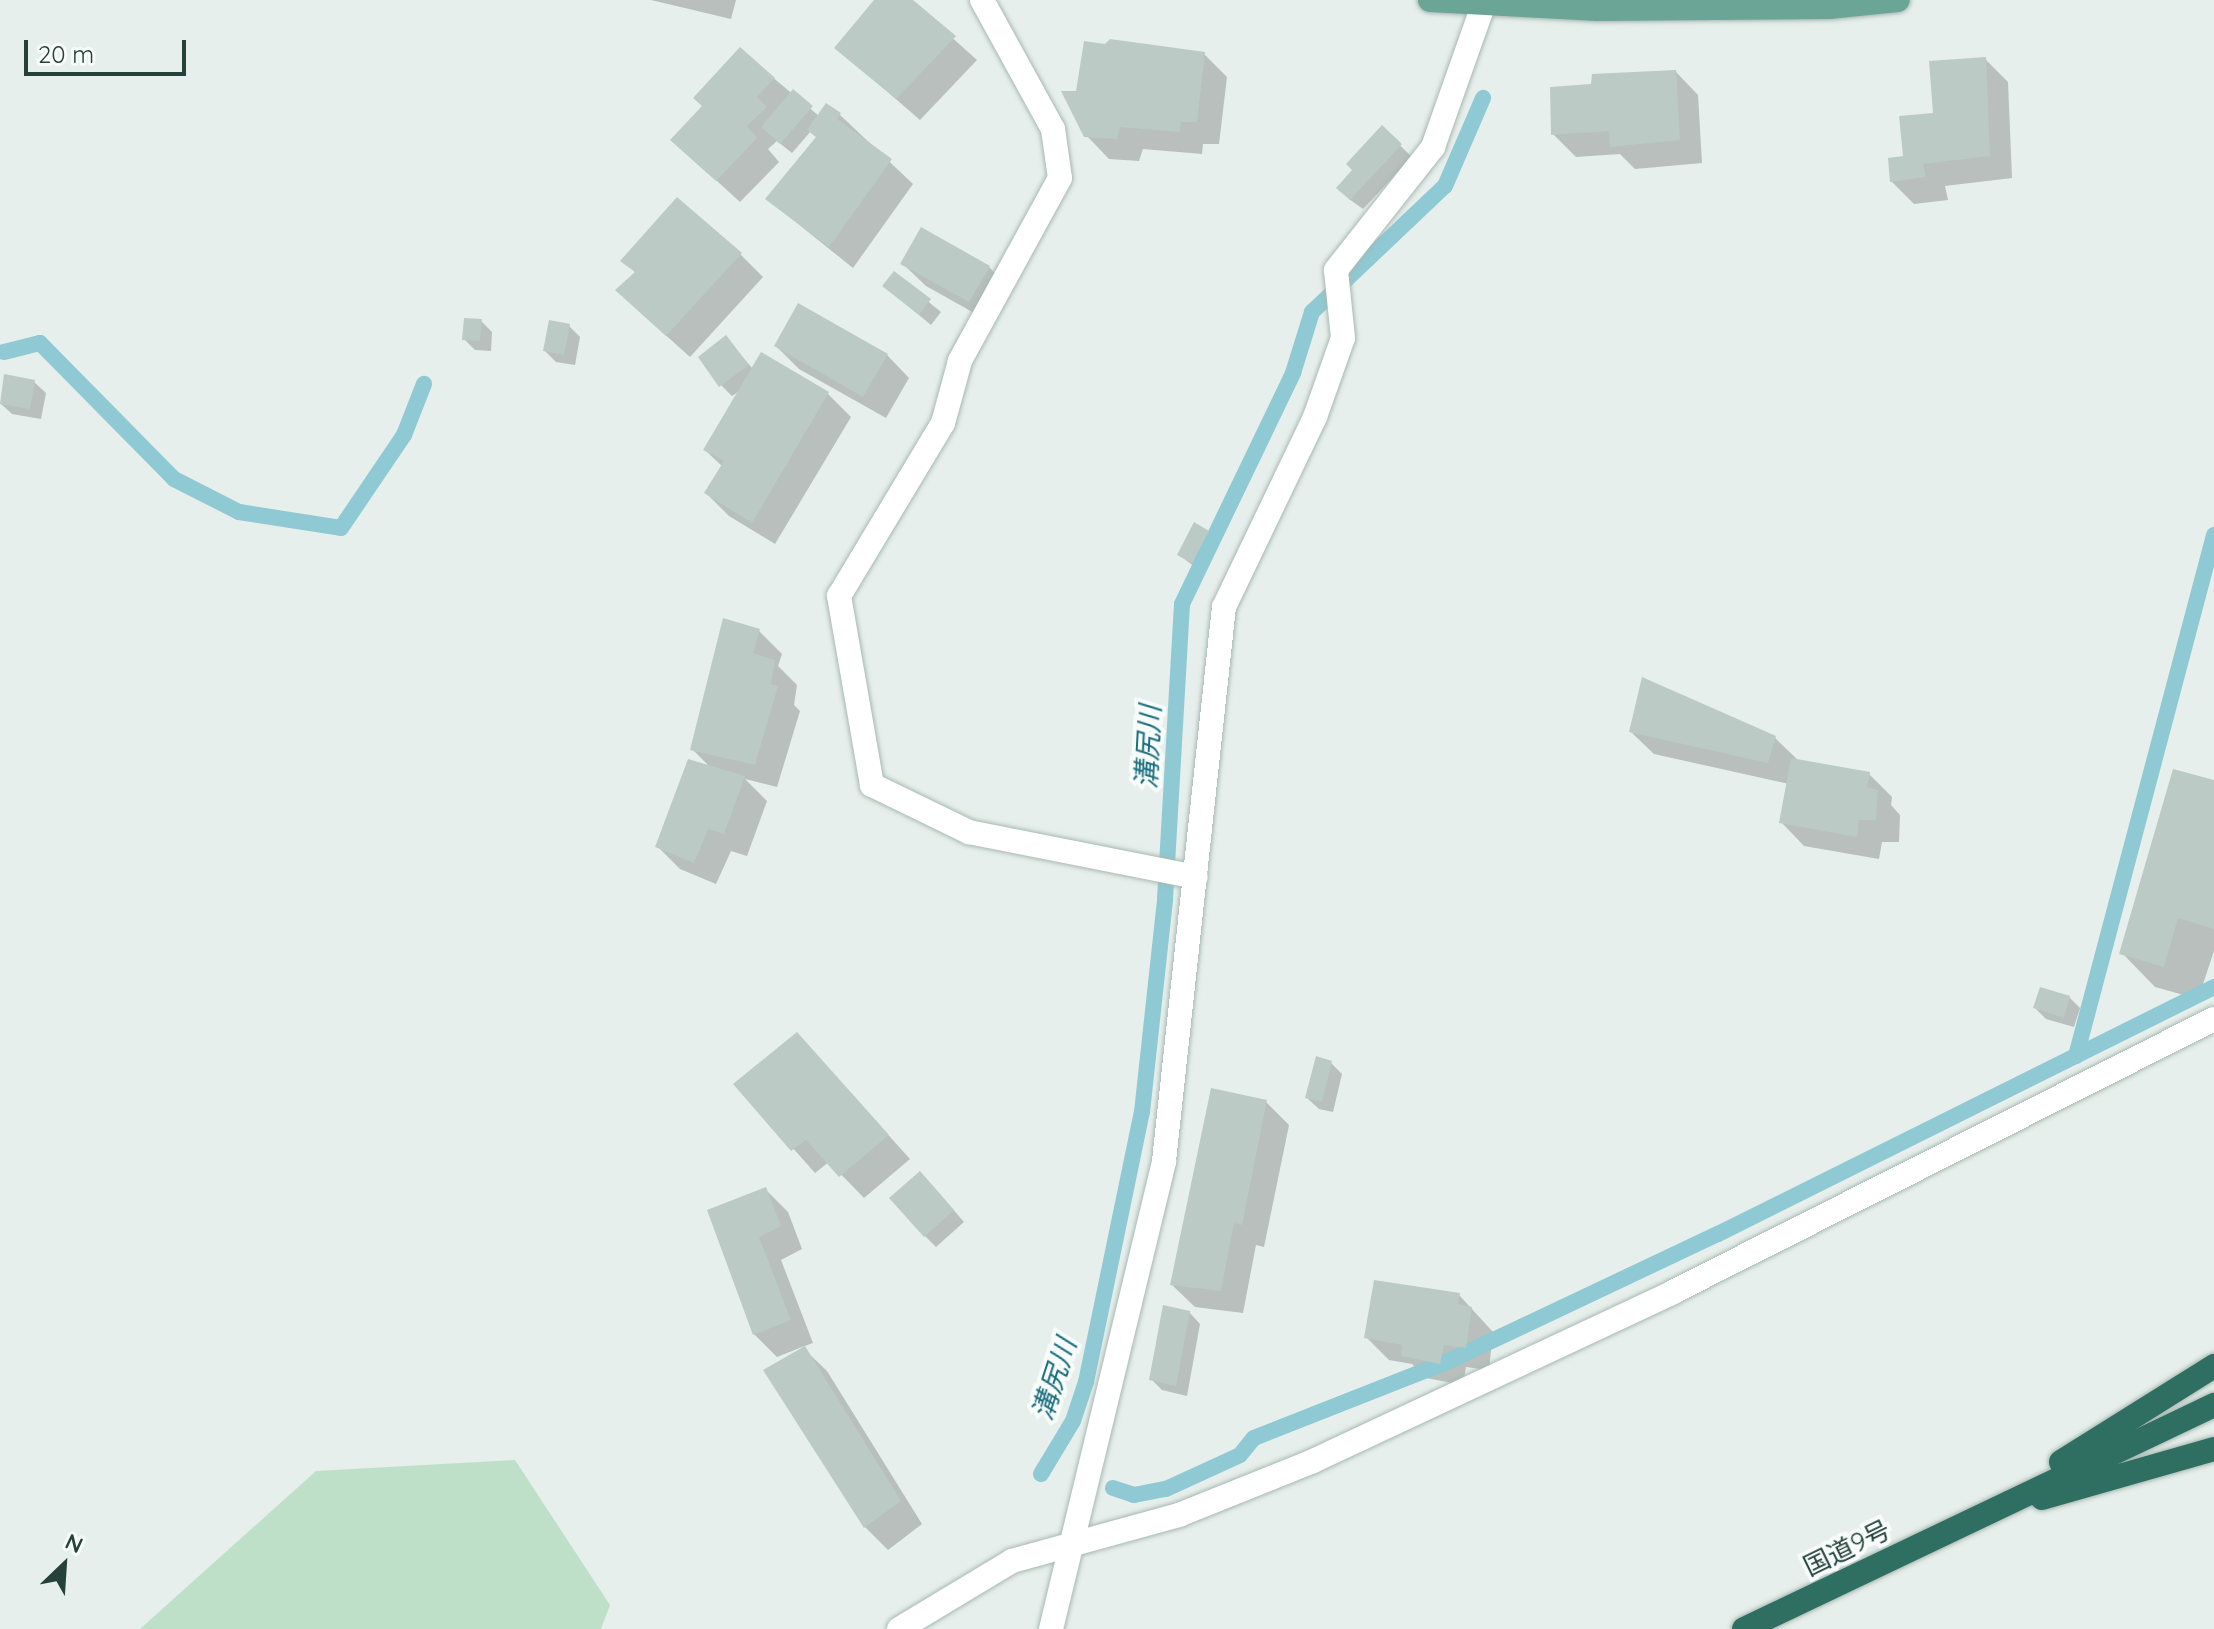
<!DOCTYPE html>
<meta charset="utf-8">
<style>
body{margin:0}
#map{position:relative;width:2214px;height:1629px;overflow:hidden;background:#e6efeb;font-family:Quicksand,"Noto Sans JP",sans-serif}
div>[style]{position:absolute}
.green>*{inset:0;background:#bfe0c8}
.shadow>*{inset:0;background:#0003}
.stream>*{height:16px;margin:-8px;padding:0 8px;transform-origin:8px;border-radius:8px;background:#8ec9d4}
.building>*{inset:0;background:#bbcac4}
.roads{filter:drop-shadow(0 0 2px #a8b8b2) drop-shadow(0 0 2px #a8b8b2)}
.minor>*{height:24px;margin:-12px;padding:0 12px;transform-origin:12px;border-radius:12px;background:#fff}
.major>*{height:24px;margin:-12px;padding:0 12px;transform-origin:12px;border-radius:12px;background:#6aa596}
.highway>*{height:24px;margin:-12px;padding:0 12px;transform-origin:12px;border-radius:12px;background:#2f6f62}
span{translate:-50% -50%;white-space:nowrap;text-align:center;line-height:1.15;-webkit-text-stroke:8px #f7fbf9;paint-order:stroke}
.street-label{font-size:26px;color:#24423a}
.water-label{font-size:28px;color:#1c6f80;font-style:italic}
.north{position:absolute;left:24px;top:1525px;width:80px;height:80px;-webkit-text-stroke:6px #f7fbf9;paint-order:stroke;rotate:25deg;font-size:22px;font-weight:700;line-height:32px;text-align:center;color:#24423a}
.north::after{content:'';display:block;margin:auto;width:28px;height:36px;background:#24423a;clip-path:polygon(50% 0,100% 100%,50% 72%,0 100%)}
.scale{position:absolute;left:24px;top:40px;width:162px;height:36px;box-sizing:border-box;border:4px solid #24423a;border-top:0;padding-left:10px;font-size:24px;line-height:28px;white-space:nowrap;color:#24423a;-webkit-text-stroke:6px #f7fbf9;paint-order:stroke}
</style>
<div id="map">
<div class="green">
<i style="clip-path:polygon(515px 1460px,610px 1605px,601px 1629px,140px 1629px,316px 1471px)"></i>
</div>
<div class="shadow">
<i style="clip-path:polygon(651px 0,736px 0,731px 19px)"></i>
<i style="clip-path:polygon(876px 0,910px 0,977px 60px,920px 120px,836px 47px)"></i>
<i style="clip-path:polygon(740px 50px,819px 116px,839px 114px,913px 184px,853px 268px,767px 199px,817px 138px,811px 131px,792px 153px,777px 141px,768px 149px,779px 162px,740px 202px,672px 140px,704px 106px)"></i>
<i style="clip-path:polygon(1204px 54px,1227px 77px,1219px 144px,1203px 144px,1202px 154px,1143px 149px,1139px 161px,1109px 159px,1086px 135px,1077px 93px)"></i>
<i style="clip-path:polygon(1985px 59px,2008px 82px,2012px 178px,1945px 186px,1948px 200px,1914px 204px,1891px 181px,1935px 114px)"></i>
<i style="clip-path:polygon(1676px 72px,1698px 95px,1702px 163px,1635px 169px,1620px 154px,1576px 157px,1553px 134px,1593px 86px)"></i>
<i style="clip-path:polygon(1382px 128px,1412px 157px,1363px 209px,1349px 199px,1354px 169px)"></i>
<i style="clip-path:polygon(740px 254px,763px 277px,690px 357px,641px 313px,636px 273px,623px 261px)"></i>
<i style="clip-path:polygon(903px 264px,989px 267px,1011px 290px,992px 323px,926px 286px)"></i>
<i style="clip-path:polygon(894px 274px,941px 312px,931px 325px,884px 286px)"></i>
<i style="clip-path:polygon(481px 321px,492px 332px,491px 351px,475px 350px,464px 339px)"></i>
<i style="clip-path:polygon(569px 326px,580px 337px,575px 365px,556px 362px,545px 351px)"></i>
<i style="clip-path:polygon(726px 338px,753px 369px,828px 394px,851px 417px,775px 544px,729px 516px,706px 493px,723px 467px,705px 450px,741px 390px,732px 396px,721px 385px)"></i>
<i style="clip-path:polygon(776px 346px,887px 355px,909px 378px,886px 418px,799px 369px)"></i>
<i style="clip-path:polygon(34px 382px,46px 393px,41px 419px,12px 414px,0 403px)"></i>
<i style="clip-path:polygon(1208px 532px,1219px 543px,1203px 573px,1179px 555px)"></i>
<i style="clip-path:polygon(759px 631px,782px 654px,778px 666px,797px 685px,794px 705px,800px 711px,777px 787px,745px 779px,767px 801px,747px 856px,731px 851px,716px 884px,680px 869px,657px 846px,711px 768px,692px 749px)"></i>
<i style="clip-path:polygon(1631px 732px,1775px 738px,1799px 761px,1869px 774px,1892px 797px,1891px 805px,1900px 815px,1899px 842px,1882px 842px,1879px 859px,1804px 846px,1782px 823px,1789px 784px,1654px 754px)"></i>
<i style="clip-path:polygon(2214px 782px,2214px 951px,2198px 999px,2155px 987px,2122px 953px)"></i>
<i style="clip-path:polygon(2069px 997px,2080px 1008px,2074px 1027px,2046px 1019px,2035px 1008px)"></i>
<i style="clip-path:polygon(797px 1034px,910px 1159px,864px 1198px,829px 1162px,815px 1173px,736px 1084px)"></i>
<i style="clip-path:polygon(1331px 1063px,1342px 1074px,1333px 1112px,1319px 1109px,1307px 1098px)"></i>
<i style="clip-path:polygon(1266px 1102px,1289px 1125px,1264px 1247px,1256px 1245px,1243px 1313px,1195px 1307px,1172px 1285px)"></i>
<i style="clip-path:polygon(931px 1184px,964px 1222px,936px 1247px,925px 1236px)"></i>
<i style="clip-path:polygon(765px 1189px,788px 1212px,802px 1249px,781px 1260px,813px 1343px,802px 1347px,827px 1371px,922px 1524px,888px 1550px,865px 1527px,802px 1347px,777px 1357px,754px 1334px,709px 1211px)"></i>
<i style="clip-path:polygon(1459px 1295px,1493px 1332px,1489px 1370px,1466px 1367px,1463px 1385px,1426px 1378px,1412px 1364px,1389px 1360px,1366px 1337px)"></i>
<i style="clip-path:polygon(1189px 1312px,1200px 1324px,1187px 1396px,1162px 1390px,1151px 1379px)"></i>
</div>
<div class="stream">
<i style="left:4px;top:352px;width:37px;rotate:-14deg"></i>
<i style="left:40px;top:343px;width:191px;rotate:45.4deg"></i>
<i style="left:174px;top:479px;width:73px;rotate:26.9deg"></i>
<i style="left:239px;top:512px;width:103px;rotate:8.9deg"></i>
<i style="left:341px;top:528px;width:112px;rotate:-55.9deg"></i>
<i style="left:404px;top:435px;width:55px;rotate:-68.6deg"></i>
<i style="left:2076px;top:1056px;width:539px;rotate:-75.16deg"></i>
<i style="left:1041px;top:1474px;width:62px;rotate:-58.9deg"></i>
<i style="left:1073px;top:1421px;width:41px;rotate:-71.6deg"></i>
<i style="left:1086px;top:1382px;width:276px;rotate:-78.3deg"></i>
<i style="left:1142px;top:1112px;width:214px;rotate:-83.8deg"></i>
<i style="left:1165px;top:899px;width:295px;rotate:-86.7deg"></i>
<i style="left:1182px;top:604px;width:256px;rotate:-64.3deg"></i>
<i style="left:1293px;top:373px;width:64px;rotate:-72.7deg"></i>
<i style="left:1312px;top:312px;width:183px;rotate:-43.5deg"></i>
<i style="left:1445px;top:186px;width:96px;rotate:-66.6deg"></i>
<i style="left:1113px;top:1488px;width:22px;rotate:18deg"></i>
<i style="left:1134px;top:1495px;width:33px;rotate:-11deg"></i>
<i style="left:1166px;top:1489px;width:81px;rotate:-24.7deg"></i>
<i style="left:1240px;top:1455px;width:22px;rotate:-51deg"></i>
<i style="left:1254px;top:1438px;width:210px;rotate:-21.5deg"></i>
<i style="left:1449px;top:1361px;width:297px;rotate:-25.3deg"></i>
<i style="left:1718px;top:1234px;width:554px;rotate:-26.47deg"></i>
</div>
<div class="building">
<i style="clip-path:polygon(874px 0,913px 0,956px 36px,896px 99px,834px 48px)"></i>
<i style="clip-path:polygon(1110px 39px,1205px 52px,1197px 122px,1181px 122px,1180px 132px,1120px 127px,1117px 139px,1084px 137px,1061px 91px,1076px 91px,1084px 41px,1105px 44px)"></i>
<i style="clip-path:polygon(740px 47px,775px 78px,757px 97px,767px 107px,747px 126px,757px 138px,716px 181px,670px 140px,702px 106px,693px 98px)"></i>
<i style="clip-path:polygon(1986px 57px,1990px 156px,1923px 164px,1926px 177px,1890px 182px,1888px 158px,1903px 156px,1899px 116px,1933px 113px,1929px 61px)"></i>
<i style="clip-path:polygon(1676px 70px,1680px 140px,1610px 147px,1609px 131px,1551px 135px,1550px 87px,1591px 84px,1592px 74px)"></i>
<i style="clip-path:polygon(793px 89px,813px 106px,780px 144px,761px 127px)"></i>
<i style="clip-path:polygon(826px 103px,841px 113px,837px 119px,892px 159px,829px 247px,765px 199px,816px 137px,807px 130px)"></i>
<i style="clip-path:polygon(1382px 125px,1402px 144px,1350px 200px,1336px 188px,1352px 170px,1346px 164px)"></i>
<i style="clip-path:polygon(677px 197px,742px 253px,666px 336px,615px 290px,635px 272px,620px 261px)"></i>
<i style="clip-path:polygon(921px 227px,990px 266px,969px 302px,900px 264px)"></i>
<i style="clip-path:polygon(894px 271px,931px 299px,919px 315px,882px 286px)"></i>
<i style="clip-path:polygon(798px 303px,888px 354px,863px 397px,774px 346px)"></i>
<i style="clip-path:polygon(464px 318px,482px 319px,480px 341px,462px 340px)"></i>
<i style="clip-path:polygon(549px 320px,570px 324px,564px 355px,543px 351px)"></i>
<i style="clip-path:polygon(726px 335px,749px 365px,719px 387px,698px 357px)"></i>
<i style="clip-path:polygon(761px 352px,829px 392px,752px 523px,704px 493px,724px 461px,703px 450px)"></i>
<i style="clip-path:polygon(4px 374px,35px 380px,30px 409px,0 404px)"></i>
<i style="clip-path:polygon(1194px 522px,1209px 531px,1192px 563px,1177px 555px)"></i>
<i style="clip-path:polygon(723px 618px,760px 629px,753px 653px,775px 660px,771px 684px,778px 686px,755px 765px,690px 750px)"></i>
<i style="clip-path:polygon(1642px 677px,1776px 736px,1768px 763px,1629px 732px)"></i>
<i style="clip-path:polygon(1791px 758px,1870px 772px,1867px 787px,1878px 790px,1876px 820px,1859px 820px,1857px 837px,1779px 823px)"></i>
<i style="clip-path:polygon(688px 759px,745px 776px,724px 834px,708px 829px,694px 863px,655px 847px)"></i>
<i style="clip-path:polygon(2173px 769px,2214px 780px,2214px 929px,2178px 918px,2164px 967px,2119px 954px)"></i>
<i style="clip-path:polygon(2040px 987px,2070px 996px,2064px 1018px,2033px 1008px)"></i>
<i style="clip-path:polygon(797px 1032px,889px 1135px,839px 1177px,806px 1140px,791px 1151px,733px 1084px)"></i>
<i style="clip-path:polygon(1316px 1056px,1332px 1061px,1322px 1102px,1305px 1098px)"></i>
<i style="clip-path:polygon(1211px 1088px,1267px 1100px,1242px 1225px,1234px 1223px,1221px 1291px,1170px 1285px)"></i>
<i style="clip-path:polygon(920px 1171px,954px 1210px,924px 1237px,889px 1198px)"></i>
<i style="clip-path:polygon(766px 1187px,781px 1226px,759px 1237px,791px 1320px,753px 1335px,707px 1210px)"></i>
<i style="clip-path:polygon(1374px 1280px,1460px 1293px,1458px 1304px,1472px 1307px,1466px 1348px,1444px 1345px,1440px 1364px,1401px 1356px,1402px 1345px,1364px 1338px)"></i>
<i style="clip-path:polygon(1163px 1305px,1190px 1311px,1176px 1386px,1149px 1380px)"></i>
<i style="clip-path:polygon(805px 1346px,901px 1501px,864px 1528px,763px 1370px)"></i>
</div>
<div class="roads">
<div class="minor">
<i style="left:982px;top:0;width:147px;rotate:61.2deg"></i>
<i style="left:1053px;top:129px;width:49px;rotate:81.9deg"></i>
<i style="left:1060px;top:178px;width:209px;rotate:118.7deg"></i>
<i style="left:960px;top:361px;width:64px;rotate:105.3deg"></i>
<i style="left:943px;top:423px;width:202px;rotate:121deg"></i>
<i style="left:839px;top:596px;width:192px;rotate:80.1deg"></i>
<i style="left:872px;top:785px;width:108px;rotate:25.9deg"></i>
<i style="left:969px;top:832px;width:231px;rotate:11.2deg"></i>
<i style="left:899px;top:1629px;width:132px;rotate:-31deg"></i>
<i style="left:1012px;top:1561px;width:173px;rotate:-15.4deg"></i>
<i style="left:1179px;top:1515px;width:144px;rotate:-21.9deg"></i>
<i style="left:1313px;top:1461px;width:398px;rotate:-25.1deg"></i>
<i style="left:1673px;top:1292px;width:606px;rotate:-26.78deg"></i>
<i style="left:1051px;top:1629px;width:481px;rotate:-76.4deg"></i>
<i style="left:1164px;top:1161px;width:557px;rotate:-83.82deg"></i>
<i style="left:1224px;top:607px;width:211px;rotate:-64.4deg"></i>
<i style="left:1315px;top:417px;width:84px;rotate:-70.5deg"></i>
<i style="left:1343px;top:338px;width:68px;rotate:-95.9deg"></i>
<i style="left:1336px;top:270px;width:157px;rotate:-51.7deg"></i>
<i style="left:1433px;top:147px;width:153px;rotate:-70.5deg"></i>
</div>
<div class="major">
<i style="left:1430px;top:0;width:168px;rotate:3.1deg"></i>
<i style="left:1598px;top:9px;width:231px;rotate:-0.5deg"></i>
<i style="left:1829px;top:7px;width:69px;rotate:-5.8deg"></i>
</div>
<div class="highway">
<i style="left:2061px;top:1462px;width:181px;rotate:-32.1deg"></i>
<i style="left:2042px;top:1498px;width:179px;rotate:-15.9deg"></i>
<i style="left:1744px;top:1629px;width:521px;rotate:-25.48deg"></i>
</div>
</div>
<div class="street-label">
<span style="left:1847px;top:1548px;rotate:-26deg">国道9号</span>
</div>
<div class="water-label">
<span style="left:1148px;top:747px;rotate:-87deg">溝尻川</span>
<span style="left:1054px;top:1379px;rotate:-72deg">溝尻川</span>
</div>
<div class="north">N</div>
<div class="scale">20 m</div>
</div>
